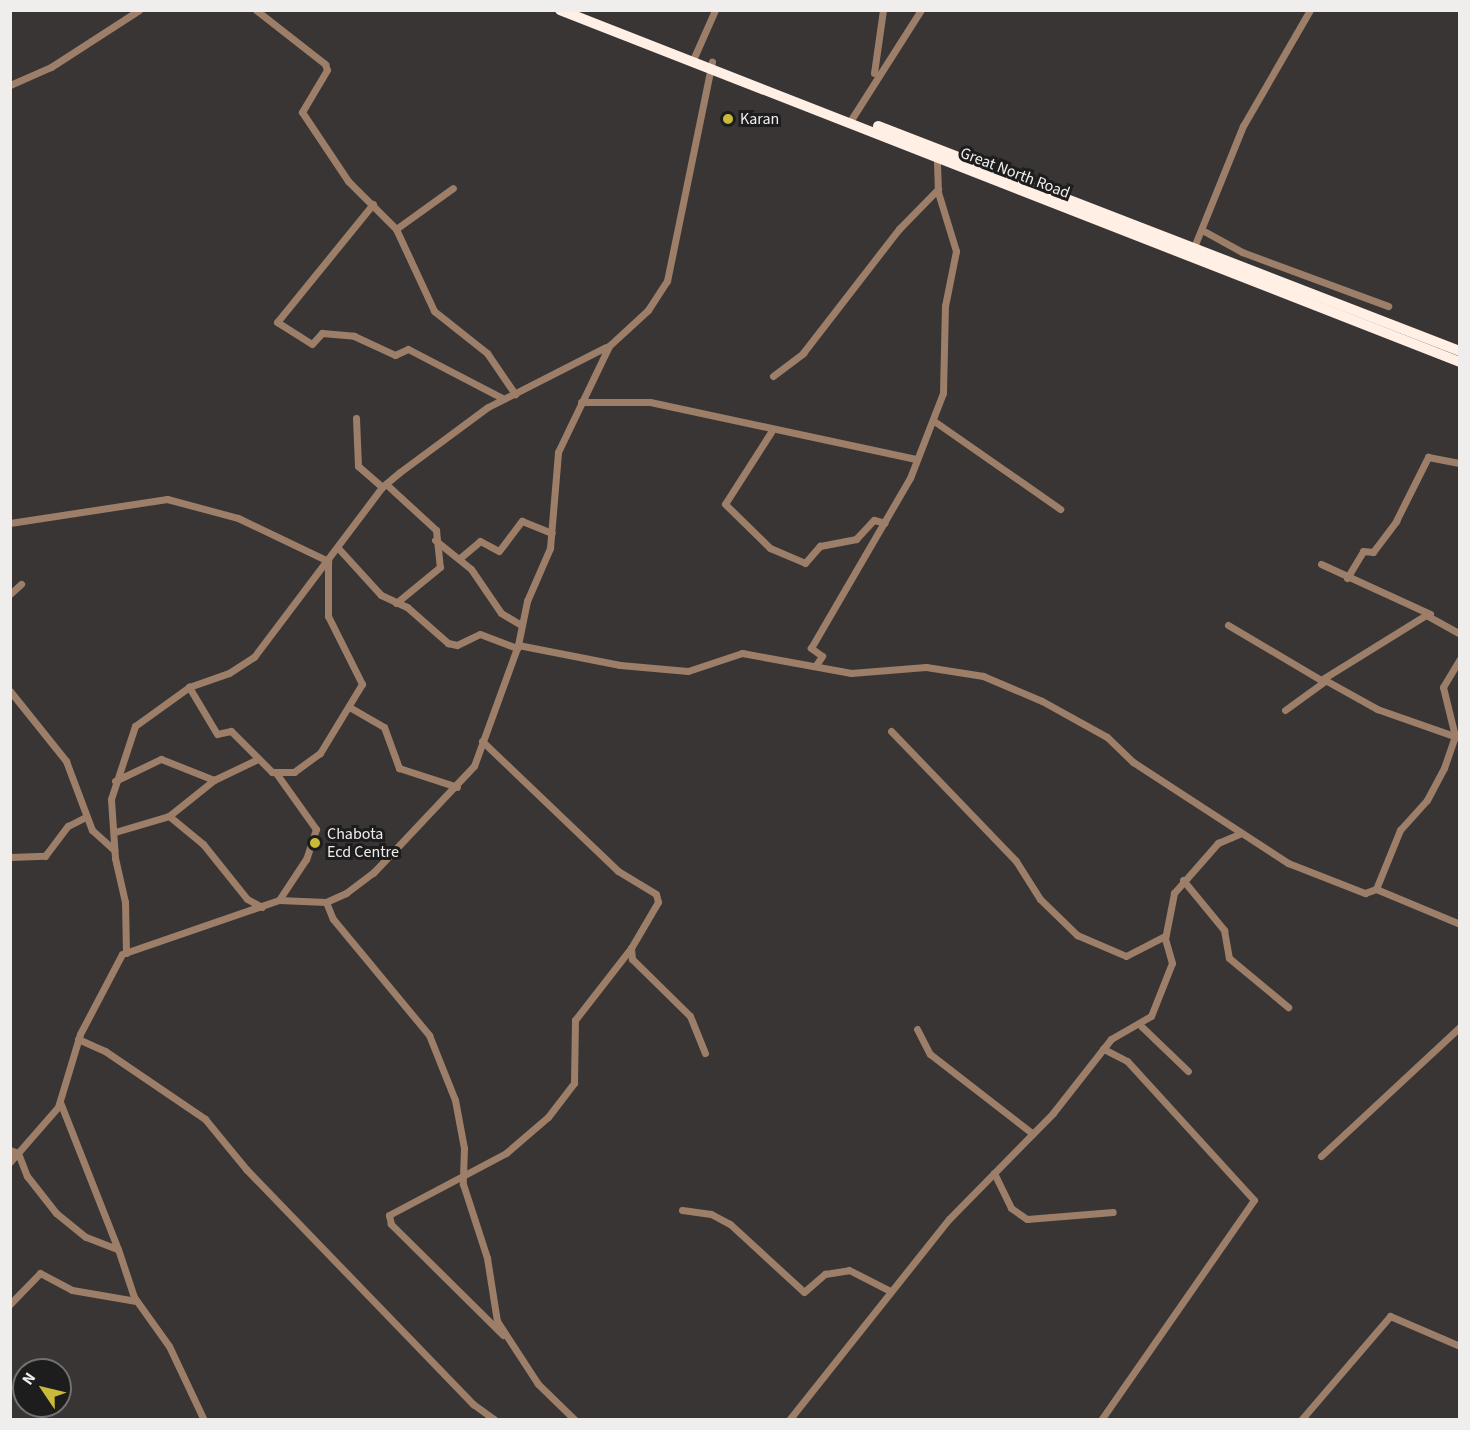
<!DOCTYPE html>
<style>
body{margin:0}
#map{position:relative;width:1470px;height:1430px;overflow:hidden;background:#383534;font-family:"Source Sans 3",sans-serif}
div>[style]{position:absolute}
.minor>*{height:7px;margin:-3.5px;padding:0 3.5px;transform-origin:3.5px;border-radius:3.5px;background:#9d7e68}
.highway>*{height:10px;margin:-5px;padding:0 5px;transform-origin:5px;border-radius:5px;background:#ffefe4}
.dots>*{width:16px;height:16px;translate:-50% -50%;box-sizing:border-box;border:3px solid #1e1d1d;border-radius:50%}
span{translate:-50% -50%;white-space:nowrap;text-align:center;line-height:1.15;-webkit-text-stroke:6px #1e1d1d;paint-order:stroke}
.poi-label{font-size:16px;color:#f0eeed}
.left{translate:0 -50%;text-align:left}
.street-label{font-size:16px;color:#f0eeed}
.frame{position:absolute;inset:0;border:12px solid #f0eeed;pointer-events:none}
.north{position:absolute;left:12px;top:1358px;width:60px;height:60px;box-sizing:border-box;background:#1e1d1d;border:2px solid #727170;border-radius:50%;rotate:305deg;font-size:16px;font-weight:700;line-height:24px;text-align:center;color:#f0eeed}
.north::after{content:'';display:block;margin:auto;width:21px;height:27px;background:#caba3a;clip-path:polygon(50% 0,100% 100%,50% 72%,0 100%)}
</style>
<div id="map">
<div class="minor">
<i style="left:256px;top:10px;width:88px;rotate:38deg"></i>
<i style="left:325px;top:64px;width:6px;rotate:72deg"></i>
<i style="left:327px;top:70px;width:49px;rotate:120.8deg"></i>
<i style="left:302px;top:112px;width:83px;rotate:56.3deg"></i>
<i style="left:348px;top:181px;width:68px;rotate:45deg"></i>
<i style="left:396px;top:229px;width:90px;rotate:65.1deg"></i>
<i style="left:434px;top:311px;width:68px;rotate:38.4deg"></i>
<i style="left:487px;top:353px;width:50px;rotate:55.7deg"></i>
<i style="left:692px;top:62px;width:57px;rotate:-66.1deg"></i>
<i style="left:874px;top:73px;width:64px;rotate:-81.9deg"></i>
<i style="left:10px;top:85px;width:45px;rotate:-23.7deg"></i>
<i style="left:51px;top:67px;width:105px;rotate:-32.9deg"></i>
<i style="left:849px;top:123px;width:134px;rotate:-57.5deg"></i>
<i style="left:373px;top:204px;width:152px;rotate:129.1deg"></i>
<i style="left:277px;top:322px;width:41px;rotate:32.2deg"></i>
<i style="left:312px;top:344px;width:15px;rotate:-48deg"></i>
<i style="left:322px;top:333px;width:32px;rotate:5deg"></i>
<i style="left:354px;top:336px;width:45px;rotate:24.9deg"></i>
<i style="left:395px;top:355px;width:14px;rotate:-25deg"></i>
<i style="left:408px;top:349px;width:108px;rotate:27.5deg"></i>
<i style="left:396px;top:229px;width:70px;rotate:-35.7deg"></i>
<i style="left:1202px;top:230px;width:46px;rotate:28.8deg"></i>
<i style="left:1242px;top:252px;width:156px;rotate:20.3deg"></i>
<i style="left:1192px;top:252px;width:136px;rotate:-68deg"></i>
<i style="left:1243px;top:126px;width:134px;rotate:-60deg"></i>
<i style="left:773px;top:376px;width:38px;rotate:-37deg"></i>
<i style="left:803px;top:353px;width:157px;rotate:-52.3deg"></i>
<i style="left:899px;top:229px;width:56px;rotate:-45.7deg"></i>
<i style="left:581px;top:402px;width:69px"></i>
<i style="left:650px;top:402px;width:273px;rotate:12.1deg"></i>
<i style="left:356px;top:418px;width:48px;rotate:87.6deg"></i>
<i style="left:358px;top:466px;width:32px;rotate:41deg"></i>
<i style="left:934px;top:421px;width:154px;rotate:34.9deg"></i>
<i style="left:771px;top:432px;width:85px;rotate:122.6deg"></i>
<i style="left:725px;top:504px;width:63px;rotate:44.4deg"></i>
<i style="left:770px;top:548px;width:38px;rotate:23deg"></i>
<i style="left:805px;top:563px;width:23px;rotate:-49deg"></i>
<i style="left:820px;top:546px;width:37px;rotate:-11deg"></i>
<i style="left:856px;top:539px;width:26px;rotate:-47deg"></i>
<i style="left:874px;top:520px;width:11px;rotate:15deg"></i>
<i style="left:386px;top:484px;width:68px;rotate:42.6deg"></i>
<i style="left:436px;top:530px;width:37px;rotate:84deg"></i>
<i style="left:440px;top:567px;width:57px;rotate:140.7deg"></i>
<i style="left:10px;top:523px;width:159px;rotate:-8.7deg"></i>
<i style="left:167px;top:499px;width:73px;rotate:15deg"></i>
<i style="left:238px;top:518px;width:100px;rotate:25.5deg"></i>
<i style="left:328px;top:561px;width:55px;rotate:90deg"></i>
<i style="left:328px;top:616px;width:76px;rotate:63.4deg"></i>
<i style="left:362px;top:684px;width:81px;rotate:121.3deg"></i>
<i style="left:320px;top:753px;width:32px;rotate:144deg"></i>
<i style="left:294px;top:772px;width:22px;rotate:180deg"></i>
<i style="left:272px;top:772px;width:58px;rotate:-135deg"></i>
<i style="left:231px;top:731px;width:14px;rotate:168deg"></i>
<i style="left:217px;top:734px;width:55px;rotate:-120.8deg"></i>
<i style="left:435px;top:540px;width:46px;rotate:38.9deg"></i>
<i style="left:471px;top:569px;width:53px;rotate:55.7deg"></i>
<i style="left:501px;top:613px;width:23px;rotate:31deg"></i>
<i style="left:339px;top:549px;width:62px;rotate:47.6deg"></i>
<i style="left:381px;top:595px;width:29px;rotate:25deg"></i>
<i style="left:407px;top:607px;width:55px;rotate:41.3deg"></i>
<i style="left:448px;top:643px;width:9px;rotate:13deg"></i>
<i style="left:457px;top:645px;width:25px;rotate:-26deg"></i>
<i style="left:480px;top:634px;width:40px;rotate:21deg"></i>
<i style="left:460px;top:558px;width:26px;rotate:-40deg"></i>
<i style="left:480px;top:541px;width:21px;rotate:28deg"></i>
<i style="left:499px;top:551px;width:38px;rotate:-53deg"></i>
<i style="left:522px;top:521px;width:32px;rotate:22deg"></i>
<i style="left:1321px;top:564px;width:120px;rotate:24.6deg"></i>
<i style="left:1347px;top:578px;width:31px;rotate:-59deg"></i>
<i style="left:1363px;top:551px;width:10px;rotate:6deg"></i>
<i style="left:1373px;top:552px;width:39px;rotate:-53deg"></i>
<i style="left:1396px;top:521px;width:72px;rotate:-63.4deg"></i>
<i style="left:1428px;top:457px;width:33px;rotate:11deg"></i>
<i style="left:10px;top:594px;width:15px;rotate:-42deg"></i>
<i style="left:1228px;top:625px;width:108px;rotate:30.6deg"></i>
<i style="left:1321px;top:680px;width:123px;rotate:-31.8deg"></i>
<i style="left:1426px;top:615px;width:39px;rotate:29deg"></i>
<i style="left:518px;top:645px;width:104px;rotate:11.1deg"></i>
<i style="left:620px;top:665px;width:68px;rotate:5deg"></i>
<i style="left:688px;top:671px;width:57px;rotate:-18.4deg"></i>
<i style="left:742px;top:653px;width:111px;rotate:10.4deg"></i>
<i style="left:851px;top:673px;width:75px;rotate:-4.6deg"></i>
<i style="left:926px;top:667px;width:58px;rotate:9deg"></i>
<i style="left:983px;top:676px;width:64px;rotate:23deg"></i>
<i style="left:1042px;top:701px;width:74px;rotate:29deg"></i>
<i style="left:1107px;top:737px;width:36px;rotate:44deg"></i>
<i style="left:1133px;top:762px;width:185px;rotate:33.1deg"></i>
<i style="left:1288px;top:863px;width:83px;rotate:21.3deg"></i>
<i style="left:1365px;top:893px;width:12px;rotate:-20deg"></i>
<i style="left:1376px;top:889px;width:64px;rotate:-67.9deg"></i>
<i style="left:1400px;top:830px;width:40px;rotate:-48deg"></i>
<i style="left:1427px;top:800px;width:36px;rotate:-62deg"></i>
<i style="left:1444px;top:768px;width:34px;rotate:-71deg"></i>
<i style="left:1455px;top:736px;width:50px;rotate:-103.8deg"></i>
<i style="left:1443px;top:687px;width:33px;rotate:-59deg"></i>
<i style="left:816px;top:665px;width:11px;rotate:-56deg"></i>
<i style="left:822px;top:656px;width:14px;rotate:-144deg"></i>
<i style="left:811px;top:648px;width:197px;rotate:-59.8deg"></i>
<i style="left:910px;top:478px;width:91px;rotate:-68.8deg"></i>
<i style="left:943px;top:393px;width:87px;rotate:-88.7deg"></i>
<i style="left:945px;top:306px;width:56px;rotate:-78.7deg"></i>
<i style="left:956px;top:251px;width:62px;rotate:-107deg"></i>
<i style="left:938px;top:192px;width:37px;rotate:-92deg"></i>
<i style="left:1325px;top:680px;width:60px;rotate:29.1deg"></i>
<i style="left:1377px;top:709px;width:88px;rotate:19.3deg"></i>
<i style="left:10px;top:691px;width:90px;rotate:51.3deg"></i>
<i style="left:66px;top:761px;width:74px;rotate:69.4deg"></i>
<i style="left:92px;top:830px;width:30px;rotate:42deg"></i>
<i style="left:351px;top:708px;width:38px;rotate:30deg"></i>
<i style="left:384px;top:727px;width:44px;rotate:69.9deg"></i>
<i style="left:399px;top:768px;width:61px;rotate:18.1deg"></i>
<i style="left:1285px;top:710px;width:49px;rotate:-35.9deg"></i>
<i style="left:891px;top:731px;width:180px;rotate:46.1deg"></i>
<i style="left:1016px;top:861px;width:45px;rotate:57.7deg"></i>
<i style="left:1040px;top:899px;width:52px;rotate:44.2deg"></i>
<i style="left:1077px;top:935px;width:53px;rotate:23.2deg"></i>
<i style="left:1126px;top:956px;width:44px;rotate:-27.1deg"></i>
<i style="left:482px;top:741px;width:188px;rotate:43.7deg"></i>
<i style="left:618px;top:871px;width:44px;rotate:31.2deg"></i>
<i style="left:656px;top:894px;width:8px;rotate:76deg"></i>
<i style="left:658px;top:902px;width:53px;rotate:120.4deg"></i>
<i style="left:631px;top:948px;width:11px;rotate:85deg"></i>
<i style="left:632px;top:959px;width:81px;rotate:44.5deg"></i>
<i style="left:690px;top:1016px;width:40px;rotate:68deg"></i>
<i style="left:276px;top:773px;width:69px;rotate:54.5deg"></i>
<i style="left:316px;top:829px;width:32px;rotate:108deg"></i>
<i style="left:306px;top:859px;width:49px;rotate:123.4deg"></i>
<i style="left:115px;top:781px;width:51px;rotate:-25.6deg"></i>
<i style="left:161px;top:759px;width:57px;rotate:21.6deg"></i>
<i style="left:169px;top:816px;width:44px;rotate:39.5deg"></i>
<i style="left:203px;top:844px;width:70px;rotate:51.3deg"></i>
<i style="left:247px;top:899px;width:17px;rotate:28deg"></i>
<i style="left:115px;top:832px;width:56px;rotate:-16.5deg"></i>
<i style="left:169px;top:816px;width:58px;rotate:-38.7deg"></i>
<i style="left:214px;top:780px;width:49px;rotate:-25.5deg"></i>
<i style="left:10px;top:857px;width:35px;rotate:-2deg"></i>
<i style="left:45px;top:856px;width:38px;rotate:-53deg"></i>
<i style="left:68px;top:826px;width:20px;rotate:-27deg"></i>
<i style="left:1183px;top:880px;width:65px;rotate:50.6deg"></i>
<i style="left:1224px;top:930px;width:28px;rotate:80deg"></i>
<i style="left:1229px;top:958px;width:77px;rotate:39.7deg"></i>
<i style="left:1376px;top:889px;width:91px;rotate:22.6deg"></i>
<i style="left:326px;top:902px;width:18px;rotate:68deg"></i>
<i style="left:333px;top:919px;width:151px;rotate:50.4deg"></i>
<i style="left:429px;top:1035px;width:70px;rotate:68.2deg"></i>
<i style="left:455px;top:1100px;width:49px;rotate:79.4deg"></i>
<i style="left:464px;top:1148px;width:36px;rotate:92deg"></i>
<i style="left:463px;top:1184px;width:78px;rotate:72deg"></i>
<i style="left:487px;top:1258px;width:64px;rotate:81deg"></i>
<i style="left:497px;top:1321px;width:75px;rotate:56.9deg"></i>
<i style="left:538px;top:1384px;width:52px;rotate:44.2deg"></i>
<i style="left:126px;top:953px;width:51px;rotate:-91.1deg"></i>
<i style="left:125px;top:902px;width:45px;rotate:-102.8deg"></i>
<i style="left:115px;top:858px;width:59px;rotate:-93.9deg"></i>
<i style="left:111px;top:799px;width:77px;rotate:-71.8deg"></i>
<i style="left:135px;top:726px;width:67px;rotate:-35.8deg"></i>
<i style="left:189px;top:687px;width:42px;rotate:-19.3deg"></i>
<i style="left:229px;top:673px;width:30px;rotate:-33deg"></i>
<i style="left:254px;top:657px;width:213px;rotate:-53deg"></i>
<i style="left:382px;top:487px;width:23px;rotate:-40deg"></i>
<i style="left:400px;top:472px;width:109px;rotate:-36.5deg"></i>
<i style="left:488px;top:407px;width:132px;rotate:-27deg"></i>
<i style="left:1141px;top:1026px;width:65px;rotate:43.8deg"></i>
<i style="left:917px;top:1029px;width:28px;rotate:63deg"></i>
<i style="left:930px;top:1054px;width:130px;rotate:37.8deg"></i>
<i style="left:78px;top:1039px;width:30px;rotate:24deg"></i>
<i style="left:105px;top:1051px;width:121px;rotate:34.2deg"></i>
<i style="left:205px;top:1119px;width:65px;rotate:50.6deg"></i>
<i style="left:246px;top:1169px;width:327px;rotate:46deg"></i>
<i style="left:473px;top:1404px;width:27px;rotate:36deg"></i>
<i style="left:60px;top:1102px;width:158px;rotate:68.5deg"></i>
<i style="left:10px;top:1150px;width:9px;rotate:21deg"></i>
<i style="left:18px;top:1153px;width:25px;rotate:69deg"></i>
<i style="left:27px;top:1176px;width:47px;rotate:51.9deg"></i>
<i style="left:56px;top:1213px;width:38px;rotate:39deg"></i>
<i style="left:86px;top:1237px;width:34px;rotate:21deg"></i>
<i style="left:118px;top:1249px;width:51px;rotate:71.6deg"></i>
<i style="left:134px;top:1297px;width:60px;rotate:54.5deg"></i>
<i style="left:169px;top:1346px;width:82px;rotate:64.7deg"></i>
<i style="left:1321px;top:1156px;width:190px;rotate:-42.9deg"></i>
<i style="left:10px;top:1162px;width:73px;rotate:-48.9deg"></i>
<i style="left:58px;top:1107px;width:76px;rotate:-73.2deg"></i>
<i style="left:80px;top:1034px;width:90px;rotate:-62.3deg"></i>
<i style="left:122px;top:954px;width:166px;rotate:-19deg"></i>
<i style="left:279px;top:900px;width:47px;rotate:2.4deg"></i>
<i style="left:326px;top:902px;width:22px;rotate:-24deg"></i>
<i style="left:346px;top:893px;width:34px;rotate:-37deg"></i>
<i style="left:373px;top:873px;width:147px;rotate:-46.7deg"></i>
<i style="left:474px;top:766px;width:129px;rotate:-70deg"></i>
<i style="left:518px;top:645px;width:45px;rotate:-78.4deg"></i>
<i style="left:527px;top:601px;width:58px;rotate:-66.5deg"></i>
<i style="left:550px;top:548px;width:96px;rotate:-85.2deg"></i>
<i style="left:558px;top:452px;width:118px;rotate:-64.3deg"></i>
<i style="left:609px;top:346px;width:53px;rotate:-42.7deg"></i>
<i style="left:648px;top:310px;width:35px;rotate:-57deg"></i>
<i style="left:667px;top:281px;width:224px;rotate:-78.4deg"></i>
<i style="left:994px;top:1173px;width:39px;rotate:64deg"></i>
<i style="left:1011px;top:1208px;width:19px;rotate:35deg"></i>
<i style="left:1027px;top:1219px;width:86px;rotate:-4.7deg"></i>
<i style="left:682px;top:1210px;width:29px;rotate:8deg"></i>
<i style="left:711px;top:1214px;width:21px;rotate:28deg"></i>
<i style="left:730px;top:1224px;width:100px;rotate:42.6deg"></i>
<i style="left:804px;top:1292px;width:28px;rotate:-41deg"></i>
<i style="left:825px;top:1274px;width:24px;rotate:-9deg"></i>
<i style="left:849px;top:1270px;width:46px;rotate:27.1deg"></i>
<i style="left:10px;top:1304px;width:43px;rotate:-45.9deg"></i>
<i style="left:40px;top:1273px;width:36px;rotate:28deg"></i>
<i style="left:72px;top:1290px;width:65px;rotate:9.8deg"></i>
<i style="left:503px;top:1335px;width:158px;rotate:-135.3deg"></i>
<i style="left:391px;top:1224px;width:9px;rotate:-103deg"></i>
<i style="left:389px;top:1215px;width:132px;rotate:-27.9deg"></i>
<i style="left:506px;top:1153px;width:55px;rotate:-40.6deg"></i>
<i style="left:548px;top:1117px;width:43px;rotate:-52.6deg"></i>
<i style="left:574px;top:1083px;width:63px;rotate:-89.1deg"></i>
<i style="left:575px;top:1020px;width:91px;rotate:-52.1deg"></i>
<i style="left:789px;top:1420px;width:257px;rotate:-51.5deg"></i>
<i style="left:949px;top:1219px;width:148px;rotate:-45.5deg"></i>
<i style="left:1053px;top:1113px;width:94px;rotate:-51.9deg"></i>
<i style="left:1111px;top:1039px;width:46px;rotate:-29.9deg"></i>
<i style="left:1151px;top:1016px;width:57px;rotate:-68.4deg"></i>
<i style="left:1172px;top:963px;width:25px;rotate:-106deg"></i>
<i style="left:1165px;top:939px;width:47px;rotate:-78.9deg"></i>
<i style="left:1174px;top:893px;width:67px;rotate:-48.7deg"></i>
<i style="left:1218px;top:843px;width:23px;rotate:-23deg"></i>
<i style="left:1101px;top:1420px;width:268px;rotate:-55.2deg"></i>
<i style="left:1254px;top:1200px;width:188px;rotate:-132.4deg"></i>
<i style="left:1127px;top:1061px;width:27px;rotate:-153deg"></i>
<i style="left:1301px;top:1420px;width:137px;rotate:-49.4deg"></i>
<i style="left:1390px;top:1316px;width:76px;rotate:23.2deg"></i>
</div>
<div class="highway">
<i style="left:560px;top:10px;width:966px;rotate:21.36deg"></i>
<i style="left:878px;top:126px;width:624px;rotate:21.14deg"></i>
</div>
<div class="dots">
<i style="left:728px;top:119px;background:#caba3a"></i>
<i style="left:315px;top:843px;background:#caba3a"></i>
</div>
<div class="poi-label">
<span class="left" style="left:740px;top:119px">Karan</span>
<span class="left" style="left:327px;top:843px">Chabota<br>Ecd Centre</span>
</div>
<div class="street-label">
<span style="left:1015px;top:173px;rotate:21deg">Great North Road</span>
</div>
<div class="frame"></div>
<div class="north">N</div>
</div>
